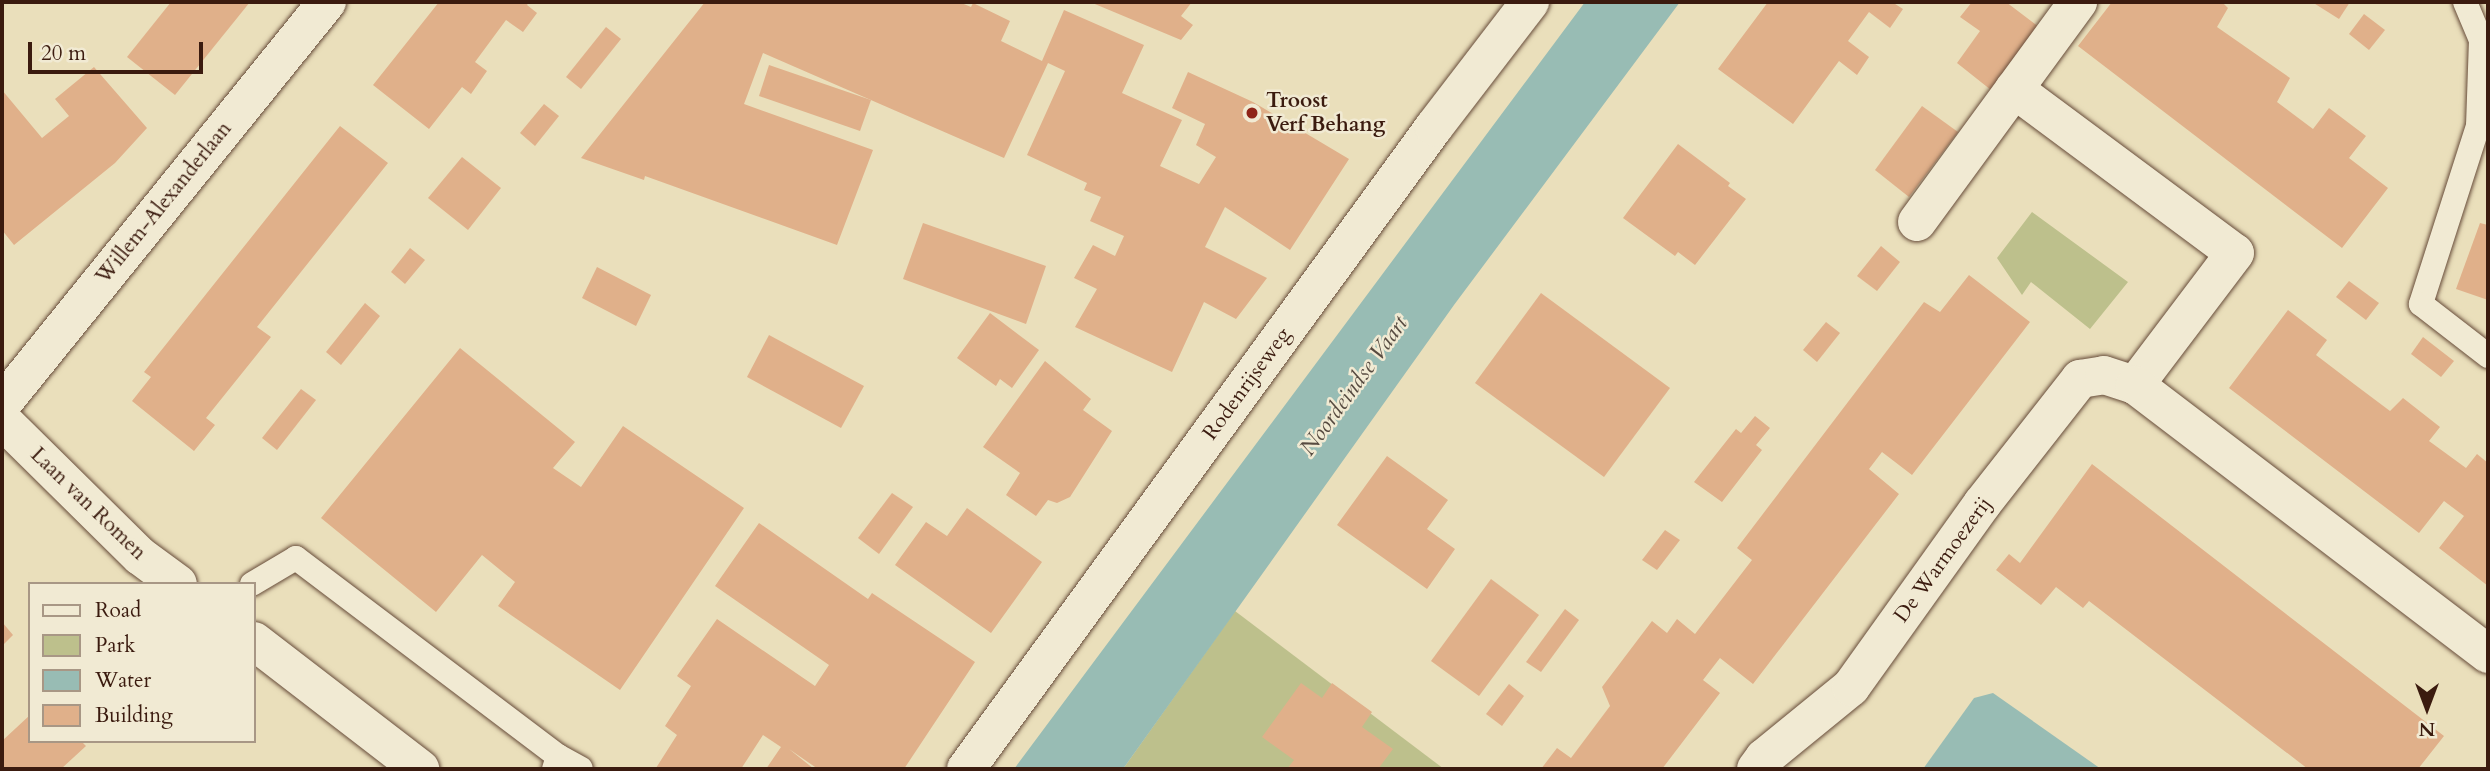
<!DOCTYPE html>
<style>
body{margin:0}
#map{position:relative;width:2490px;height:771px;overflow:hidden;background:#eadfbb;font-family:Cardo,serif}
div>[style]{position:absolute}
.green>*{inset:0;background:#bdc08c}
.water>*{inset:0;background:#98bcb4}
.building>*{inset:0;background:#e0b08a}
.roads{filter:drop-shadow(0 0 2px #674c3a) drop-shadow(0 0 2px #674c3a)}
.service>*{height:24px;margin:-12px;padding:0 12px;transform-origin:12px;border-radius:12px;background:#f1ead3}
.minor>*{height:38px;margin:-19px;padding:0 19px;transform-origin:19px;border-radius:19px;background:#f1ead3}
.tertiary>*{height:38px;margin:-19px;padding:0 19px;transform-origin:19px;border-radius:19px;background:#f1ead3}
.dots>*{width:19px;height:19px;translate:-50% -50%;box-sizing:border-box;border:4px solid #f1ead3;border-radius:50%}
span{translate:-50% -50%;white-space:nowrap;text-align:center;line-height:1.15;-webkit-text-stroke:5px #f1ead3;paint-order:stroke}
.poi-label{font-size:21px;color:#3b1b0f;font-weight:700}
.left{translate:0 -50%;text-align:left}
.street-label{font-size:21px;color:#3b1b0f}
.water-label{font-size:23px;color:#574b41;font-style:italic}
.frame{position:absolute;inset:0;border:4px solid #3b1b0f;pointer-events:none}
.legend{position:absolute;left:28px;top:582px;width:228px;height:161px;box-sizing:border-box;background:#f1ead3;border:2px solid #a89785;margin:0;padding:9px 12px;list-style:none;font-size:21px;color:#3b1b0f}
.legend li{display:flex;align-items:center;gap:14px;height:35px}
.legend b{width:35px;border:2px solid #a89785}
.north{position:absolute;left:2392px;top:673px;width:70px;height:70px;-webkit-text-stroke:5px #f1ead3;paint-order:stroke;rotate:180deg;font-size:19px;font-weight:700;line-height:28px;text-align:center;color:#3b1b0f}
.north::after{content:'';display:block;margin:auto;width:24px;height:32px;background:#3b1b0f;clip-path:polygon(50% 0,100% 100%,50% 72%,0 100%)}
.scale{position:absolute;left:28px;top:42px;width:175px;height:32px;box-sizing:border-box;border:4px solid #3b1b0f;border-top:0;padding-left:9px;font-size:21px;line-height:24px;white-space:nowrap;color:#3b1b0f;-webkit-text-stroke:5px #f1ead3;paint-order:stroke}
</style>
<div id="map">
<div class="green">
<i style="clip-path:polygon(2032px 212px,2128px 282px,2090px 329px,2031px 282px,2022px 295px,1997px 258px)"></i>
<i style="clip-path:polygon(1235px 611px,1444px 769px,1123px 769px)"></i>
</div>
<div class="water">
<i style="clip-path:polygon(1585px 2px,1680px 2px,1454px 305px,1123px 769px,1014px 769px)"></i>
<i style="clip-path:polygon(1993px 693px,2101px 769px,1923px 769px,1974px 698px)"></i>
</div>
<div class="building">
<i style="clip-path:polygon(171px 2px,250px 2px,175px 95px,127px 57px)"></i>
<i style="clip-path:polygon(439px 2px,529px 2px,527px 5px,537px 13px,523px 32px,506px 20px,475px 62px,487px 71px,471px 94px,462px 87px,429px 129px,373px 85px)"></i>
<i style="clip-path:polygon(705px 2px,959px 2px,971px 7px,973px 3px,1010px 21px,1001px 41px,1042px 61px,1064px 10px,1144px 45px,1122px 93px,1182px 120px,1160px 166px,1199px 184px,1216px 157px,1196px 145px,1205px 124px,1172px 108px,1188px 72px,1253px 102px,1349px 159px,1290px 250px,1225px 207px,1205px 247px,1267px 278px,1236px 319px,1204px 302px,1172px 372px,1075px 327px,1097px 289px,1074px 278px,1093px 245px,1115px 256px,1124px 236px,1090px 221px,1101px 197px,1084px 190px,1087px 183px,1027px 155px,1065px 71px,1048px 63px,1004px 158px,763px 53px,744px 104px,873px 150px,837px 245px,645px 176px,644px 180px,581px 158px)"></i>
<i style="clip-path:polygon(1090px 2px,1192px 2px,1181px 16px,1193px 25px,1181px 40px)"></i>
<i style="clip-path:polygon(1768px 2px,1892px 2px,1903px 9px,1890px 28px,1869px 12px,1848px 41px,1869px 57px,1857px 75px,1839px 61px,1793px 124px,1718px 69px)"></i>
<i style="clip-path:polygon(1972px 2px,2006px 2px,2039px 27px,1991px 90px,1957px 63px,1980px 31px,1960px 17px)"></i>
<i style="clip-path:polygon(2112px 2px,2222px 2px,2228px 8px,2217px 27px,2290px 78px,2277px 102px,2313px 129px,2329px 108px,2366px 136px,2349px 158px,2388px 188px,2342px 248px,2078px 46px)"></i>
<i style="clip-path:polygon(2312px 2px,2350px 2px,2339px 19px)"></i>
<i style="clip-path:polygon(2364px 14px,2385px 30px,2369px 50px,2349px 34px)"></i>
<i style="clip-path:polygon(606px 27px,621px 39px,581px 89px,566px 77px)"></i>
<i style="clip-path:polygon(769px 65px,871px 100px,860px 131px,759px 96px)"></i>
<i style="clip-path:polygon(94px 67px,147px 128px,115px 163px,14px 245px,2px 230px,2px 90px,42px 138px,69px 116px,55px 99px)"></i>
<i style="clip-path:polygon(544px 104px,559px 116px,535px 146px,520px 133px)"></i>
<i style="clip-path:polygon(1922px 106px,1958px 132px,1909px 197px,1875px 170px)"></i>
<i style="clip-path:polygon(340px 126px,388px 163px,257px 327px,271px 337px,206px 418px,215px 425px,194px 451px,132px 401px,151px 377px,144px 372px)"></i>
<i style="clip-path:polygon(1678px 144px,1730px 183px,1728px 186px,1746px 199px,1695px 265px,1678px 252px,1675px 256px,1623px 218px)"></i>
<i style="clip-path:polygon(462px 157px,501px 188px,468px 230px,428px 198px)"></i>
<i style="clip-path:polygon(923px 223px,1046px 266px,1026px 324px,903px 279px)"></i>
<i style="clip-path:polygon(2480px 223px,2488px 225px,2488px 300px,2456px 289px)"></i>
<i style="clip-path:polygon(1881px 246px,1900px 262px,1877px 291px,1857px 276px)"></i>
<i style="clip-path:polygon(410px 248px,425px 260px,405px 284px,391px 272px)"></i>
<i style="clip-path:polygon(597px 267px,651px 295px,636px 326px,582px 298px)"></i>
<i style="clip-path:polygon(1969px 275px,2030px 322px,1912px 475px,1882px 452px,1869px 469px,1899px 494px,1753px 684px,1720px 658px,1703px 680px,1720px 693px,1662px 769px,1541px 769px,1557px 748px,1571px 758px,1610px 706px,1602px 687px,1652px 621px,1667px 633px,1677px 619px,1695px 634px,1752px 560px,1737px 548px,1924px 302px,1940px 312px)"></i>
<i style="clip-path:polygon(2349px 281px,2379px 303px,2366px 320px,2336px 297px)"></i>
<i style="clip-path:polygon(1541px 293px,1670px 388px,1604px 477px,1475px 383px)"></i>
<i style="clip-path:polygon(365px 303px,380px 316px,341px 365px,326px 352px)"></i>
<i style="clip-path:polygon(2288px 310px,2327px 340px,2316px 355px,2354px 384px,2390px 411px,2403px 398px,2440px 427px,2429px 441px,2466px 468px,2477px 454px,2488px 463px,2488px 586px,2439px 548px,2464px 516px,2444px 501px,2419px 533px,2229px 388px)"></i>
<i style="clip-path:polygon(990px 313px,1039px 350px,1012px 388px,1000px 379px,996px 386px,957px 358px)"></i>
<i style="clip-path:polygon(1826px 322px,1840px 333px,1817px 362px,1803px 350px)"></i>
<i style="clip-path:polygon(769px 335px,864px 386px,841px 428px,747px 377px)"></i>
<i style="clip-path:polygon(2423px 337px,2454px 361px,2441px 377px,2411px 354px)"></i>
<i style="clip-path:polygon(460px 348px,575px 442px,553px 468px,581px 487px,623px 426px,744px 508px,620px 690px,498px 606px,515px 582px,482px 555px,436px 612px,321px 518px)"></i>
<i style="clip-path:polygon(1045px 361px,1091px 399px,1083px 410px,1112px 431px,1070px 497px,1057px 503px,1048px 500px,1036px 516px,1006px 495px,1020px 473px,983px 447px)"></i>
<i style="clip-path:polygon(301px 389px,316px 400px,277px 450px,262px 438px)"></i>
<i style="clip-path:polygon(1755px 416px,1770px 428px,1756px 445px,1762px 450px,1722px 502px,1694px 482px,1736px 429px,1741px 433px)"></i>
<i style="clip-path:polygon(1387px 456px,1448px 500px,1427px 529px,1455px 549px,1427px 589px,1337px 525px)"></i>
<i style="clip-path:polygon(2092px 464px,2444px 736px,2418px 769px,2308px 769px,2089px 601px,2083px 608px,2056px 587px,2041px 605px,1996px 570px,2009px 554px,2020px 563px)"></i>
<i style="clip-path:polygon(892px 493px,913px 507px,879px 554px,858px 538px)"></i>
<i style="clip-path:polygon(967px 508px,1042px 562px,991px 633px,895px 565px,926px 522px,947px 536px)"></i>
<i style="clip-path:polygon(759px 523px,868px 599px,872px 593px,975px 662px,904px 769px,818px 769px,789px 749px,814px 769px,766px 769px,781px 747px,763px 735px,741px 769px,656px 768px,677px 735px,665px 726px,691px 686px,677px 676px,717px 619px,815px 686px,829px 665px,715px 586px)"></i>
<i style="clip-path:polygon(1665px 530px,1680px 540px,1657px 570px,1642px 560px)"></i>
<i style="clip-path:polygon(1491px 579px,1539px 615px,1479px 696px,1431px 661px)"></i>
<i style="clip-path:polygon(1565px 609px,1579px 620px,1541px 672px,1526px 662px)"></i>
<i style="clip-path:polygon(2px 622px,13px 635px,2px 646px)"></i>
<i style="clip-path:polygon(1301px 683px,1322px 698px,1332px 683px,1372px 712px,1362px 727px,1393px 749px,1378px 769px,1287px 769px,1294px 760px,1262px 737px)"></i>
<i style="clip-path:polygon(1509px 684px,1524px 696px,1502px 726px,1486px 714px)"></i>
<i style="clip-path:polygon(30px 715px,30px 741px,81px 741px,86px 746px,61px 769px,2px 769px,2px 741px)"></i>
</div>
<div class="roads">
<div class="service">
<i style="left:2465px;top:2px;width:41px;rotate:67.2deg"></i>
<i style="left:2481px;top:40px;width:86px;rotate:92deg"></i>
<i style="left:2478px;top:126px;width:187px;rotate:107.8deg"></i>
<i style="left:2421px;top:304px;width:85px;rotate:37.8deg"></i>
<i style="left:252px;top:584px;width:51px;rotate:-30.6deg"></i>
<i style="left:296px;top:558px;width:328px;rotate:37.1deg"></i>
<i style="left:558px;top:756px;width:14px;rotate:107deg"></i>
<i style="left:558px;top:756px;width:26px;rotate:29deg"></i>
</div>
<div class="minor">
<i style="left:2014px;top:89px;width:275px;rotate:36.6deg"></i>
<i style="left:2235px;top:253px;width:166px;rotate:127.1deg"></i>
<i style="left:1917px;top:222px;width:273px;rotate:-53.8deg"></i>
<i style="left:2px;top:404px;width:517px;rotate:-51.05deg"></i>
<i style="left:1756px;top:769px;width:14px;rotate:-54deg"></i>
<i style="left:1764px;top:758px;width:112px;rotate:-39.2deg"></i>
<i style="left:1851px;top:687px;width:225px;rotate:-54.4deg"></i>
<i style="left:1982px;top:504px;width:159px;rotate:-51.9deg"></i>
<i style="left:2080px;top:379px;width:24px;rotate:-9deg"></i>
<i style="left:2104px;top:375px;width:33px;rotate:18deg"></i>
<i style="left:2135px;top:385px;width:444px;rotate:37.3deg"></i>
</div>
<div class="tertiary">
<i style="left:2px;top:420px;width:194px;rotate:44.6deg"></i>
<i style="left:140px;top:556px;width:47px;rotate:36.4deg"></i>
<i style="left:254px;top:641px;width:210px;rotate:37.6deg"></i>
<i style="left:966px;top:769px;width:794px;rotate:-53.91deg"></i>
<i style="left:1434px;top:127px;width:158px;rotate:-52.5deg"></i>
</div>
</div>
<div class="dots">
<i style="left:1252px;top:113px;background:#8f2418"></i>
</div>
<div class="poi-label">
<span class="left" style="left:1266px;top:113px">Troost<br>Verf Behang</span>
</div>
<div class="street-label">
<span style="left:164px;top:203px;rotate:-51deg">Willem-Alexanderlaan</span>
<span style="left:1247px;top:384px;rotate:-54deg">Rodenrijseweg</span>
<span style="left:88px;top:504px;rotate:44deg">Laan van Romen</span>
<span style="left:1943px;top:560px;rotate:-54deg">De Warmoezerij</span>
</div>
<div class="water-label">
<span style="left:1354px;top:386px;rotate:-54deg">Noordeindse Vaart</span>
</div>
<div class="frame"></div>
<ul class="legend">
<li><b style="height:9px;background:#f1ead3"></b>Road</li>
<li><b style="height:19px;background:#bdc08c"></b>Park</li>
<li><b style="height:19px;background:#98bcb4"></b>Water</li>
<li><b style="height:19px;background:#e0b08a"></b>Building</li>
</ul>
<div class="north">N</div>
<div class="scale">20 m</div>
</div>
